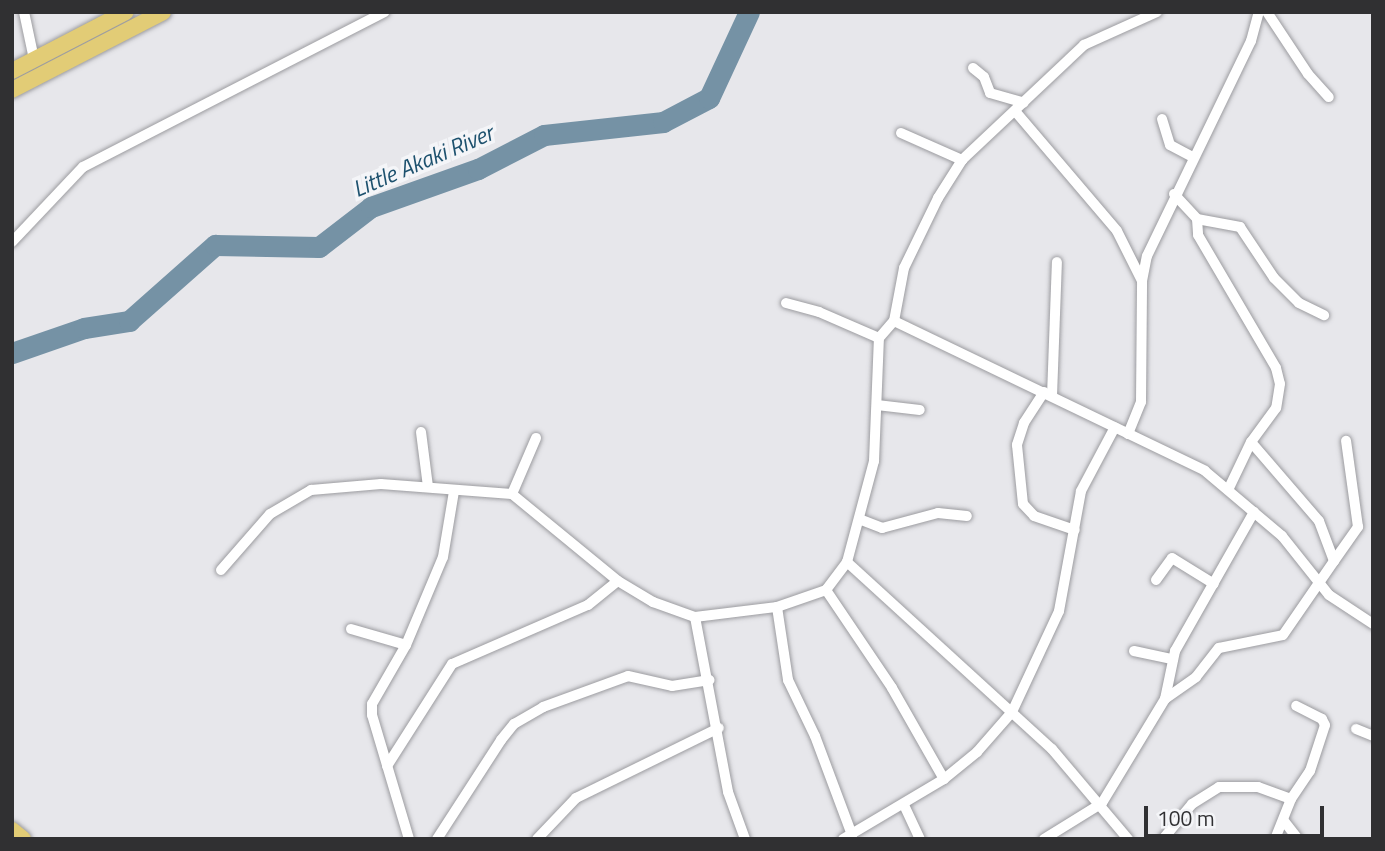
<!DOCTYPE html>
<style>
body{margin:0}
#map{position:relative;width:1385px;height:851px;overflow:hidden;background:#e7e7eb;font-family:"Titillium Web",sans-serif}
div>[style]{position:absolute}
.river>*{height:21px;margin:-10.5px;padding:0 10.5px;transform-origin:10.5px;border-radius:10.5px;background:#7592a5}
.roads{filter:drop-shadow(0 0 2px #9c9ca0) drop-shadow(0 0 2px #9c9ca0)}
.street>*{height:10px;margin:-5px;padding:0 5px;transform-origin:5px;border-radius:5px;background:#fff}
.primary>*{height:16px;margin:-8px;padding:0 8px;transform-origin:8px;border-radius:8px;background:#e2cc76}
span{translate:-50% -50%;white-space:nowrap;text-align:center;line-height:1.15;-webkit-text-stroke:7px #f4f5f8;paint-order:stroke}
.water-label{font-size:23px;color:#1d516e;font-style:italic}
.frame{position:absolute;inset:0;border:14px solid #303032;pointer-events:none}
.scale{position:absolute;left:1144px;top:806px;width:180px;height:32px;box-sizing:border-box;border:4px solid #303032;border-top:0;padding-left:9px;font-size:21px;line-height:24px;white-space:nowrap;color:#303032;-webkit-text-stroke:5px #f4f5f8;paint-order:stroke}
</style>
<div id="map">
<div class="river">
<i style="left:12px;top:353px;width:76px;rotate:-19.1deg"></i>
<i style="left:84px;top:328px;width:46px;rotate:-8.8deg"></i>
<i style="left:129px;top:321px;width:115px;rotate:-41.5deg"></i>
<i style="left:215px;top:245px;width:104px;rotate:1.1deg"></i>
<i style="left:319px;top:247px;width:66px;rotate:-37.6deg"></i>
<i style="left:371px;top:207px;width:114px;rotate:-19.6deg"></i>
<i style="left:478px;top:169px;width:74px;rotate:-27.3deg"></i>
<i style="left:544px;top:135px;width:120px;rotate:-6.2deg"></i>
<i style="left:663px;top:122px;width:52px;rotate:-27.6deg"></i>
<i style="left:709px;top:98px;width:95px;rotate:-65.1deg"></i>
</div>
<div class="roads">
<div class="street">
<i style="left:24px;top:12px;width:48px;rotate:78deg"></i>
<i style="left:1267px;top:12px;width:74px;rotate:56.5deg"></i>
<i style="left:1308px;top:74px;width:31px;rotate:48deg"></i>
<i style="left:973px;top:68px;width:14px;rotate:39deg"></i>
<i style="left:984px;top:77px;width:17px;rotate:69deg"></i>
<i style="left:990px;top:93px;width:35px;rotate:16deg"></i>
<i style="left:1015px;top:111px;width:157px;rotate:49.6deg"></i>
<i style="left:1117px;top:231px;width:56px;rotate:63.4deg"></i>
<i style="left:1162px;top:119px;width:27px;rotate:73deg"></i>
<i style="left:1170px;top:145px;width:27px;rotate:28deg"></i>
<i style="left:901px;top:133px;width:67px;rotate:23.9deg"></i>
<i style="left:1174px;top:194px;width:34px;rotate:47deg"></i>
<i style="left:1197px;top:219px;width:44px;rotate:10.5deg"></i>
<i style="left:1240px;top:227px;width:61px;rotate:56.3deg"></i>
<i style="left:1274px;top:278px;width:35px;rotate:45deg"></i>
<i style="left:1299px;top:303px;width:28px;rotate:26deg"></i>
<i style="left:1197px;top:219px;width:16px;rotate:86deg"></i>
<i style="left:1198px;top:235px;width:154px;rotate:59.6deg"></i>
<i style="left:1276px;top:368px;width:16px;rotate:76deg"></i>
<i style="left:1280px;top:384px;width:24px;rotate:99deg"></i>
<i style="left:1276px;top:408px;width:42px;rotate:126.3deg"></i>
<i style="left:1251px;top:442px;width:53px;rotate:115.6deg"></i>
<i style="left:12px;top:242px;width:103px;rotate:-46.6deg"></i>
<i style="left:83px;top:167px;width:339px;rotate:-27.2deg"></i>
<i style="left:786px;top:303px;width:34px;rotate:15deg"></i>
<i style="left:819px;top:312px;width:65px;rotate:23.4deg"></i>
<i style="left:894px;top:321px;width:345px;rotate:25.7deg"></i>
<i style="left:1205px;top:471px;width:101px;rotate:40.2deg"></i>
<i style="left:1282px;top:536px;width:75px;rotate:51.5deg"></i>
<i style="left:1329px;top:595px;width:53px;rotate:33.4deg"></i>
<i style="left:1044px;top:392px;width:37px;rotate:123deg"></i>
<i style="left:1024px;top:423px;width:23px;rotate:108deg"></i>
<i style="left:1017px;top:445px;width:59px;rotate:84.2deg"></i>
<i style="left:1023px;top:504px;width:16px;rotate:47deg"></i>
<i style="left:1034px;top:516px;width:43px;rotate:18.9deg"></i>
<i style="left:1052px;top:396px;width:134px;rotate:-87.9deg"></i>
<i style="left:877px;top:405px;width:43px;rotate:6.6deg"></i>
<i style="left:421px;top:432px;width:55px;rotate:82.7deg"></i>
<i style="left:1128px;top:434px;width:35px;rotate:-68deg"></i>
<i style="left:1141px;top:402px;width:121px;rotate:-89.5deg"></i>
<i style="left:1142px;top:281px;width:25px;rotate:-79deg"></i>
<i style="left:1147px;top:256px;width:239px;rotate:-64.2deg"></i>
<i style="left:1251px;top:41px;width:30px;rotate:-75deg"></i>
<i style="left:512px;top:494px;width:61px;rotate:-66.8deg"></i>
<i style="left:859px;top:519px;width:25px;rotate:21deg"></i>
<i style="left:882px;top:528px;width:58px;rotate:-15deg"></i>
<i style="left:938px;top:513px;width:29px;rotate:6deg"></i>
<i style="left:1334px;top:561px;width:42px;rotate:-54.8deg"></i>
<i style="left:1358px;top:527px;width:87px;rotate:-97.9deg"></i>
<i style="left:847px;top:562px;width:277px;rotate:42.4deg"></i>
<i style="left:1052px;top:749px;width:118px;rotate:49.8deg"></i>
<i style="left:221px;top:570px;width:74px;rotate:-48.8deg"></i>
<i style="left:270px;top:514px;width:48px;rotate:-30.3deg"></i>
<i style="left:311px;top:490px;width:70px;rotate:-4.9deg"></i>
<i style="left:381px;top:484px;width:131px;rotate:4.4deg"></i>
<i style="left:512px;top:494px;width:137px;rotate:39.4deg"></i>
<i style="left:618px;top:581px;width:41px;rotate:31deg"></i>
<i style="left:653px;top:602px;width:45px;rotate:19.7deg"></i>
<i style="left:695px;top:617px;width:83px;rotate:-7deg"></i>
<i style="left:777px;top:607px;width:52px;rotate:-19.1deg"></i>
<i style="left:826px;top:590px;width:35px;rotate:-53deg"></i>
<i style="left:847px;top:562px;width:105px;rotate:-75deg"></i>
<i style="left:874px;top:461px;width:123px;rotate:-87.7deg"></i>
<i style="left:879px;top:338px;width:23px;rotate:-49deg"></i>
<i style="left:894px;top:321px;width:54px;rotate:-79.3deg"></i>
<i style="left:904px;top:268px;width:78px;rotate:-64.1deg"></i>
<i style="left:938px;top:198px;width:45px;rotate:-57.7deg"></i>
<i style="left:962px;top:160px;width:168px;rotate:-43.3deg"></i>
<i style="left:1084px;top:45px;width:80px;rotate:-24.3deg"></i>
<i style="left:1156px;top:580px;width:27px;rotate:-54deg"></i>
<i style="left:1172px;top:558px;width:49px;rotate:31.8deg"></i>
<i style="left:826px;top:590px;width:118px;rotate:56deg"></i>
<i style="left:892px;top:688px;width:105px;rotate:60.3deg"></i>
<i style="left:777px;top:607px;width:74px;rotate:81.4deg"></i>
<i style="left:788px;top:680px;width:62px;rotate:64.3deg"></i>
<i style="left:815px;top:736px;width:106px;rotate:69.5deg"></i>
<i style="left:695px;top:617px;width:178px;rotate:79.3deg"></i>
<i style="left:728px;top:792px;width:50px;rotate:70.1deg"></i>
<i style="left:351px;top:629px;width:57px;rotate:16.2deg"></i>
<i style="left:1134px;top:651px;width:40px;rotate:12deg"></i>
<i style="left:1165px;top:699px;width:49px;rotate:-78.2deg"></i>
<i style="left:1175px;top:651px;width:160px;rotate:-60.4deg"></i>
<i style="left:1356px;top:729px;width:18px;rotate:22deg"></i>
<i style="left:387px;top:766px;width:121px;rotate:-57.5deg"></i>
<i style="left:452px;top:664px;width:148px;rotate:-23.5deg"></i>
<i style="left:588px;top:605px;width:38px;rotate:-39deg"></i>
<i style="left:904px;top:805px;width:38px;rotate:65deg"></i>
<i style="left:1284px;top:821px;width:23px;rotate:52deg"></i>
<i style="left:409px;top:839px;width:129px;rotate:-106.6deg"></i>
<i style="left:372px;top:715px;width:11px;rotate:-90deg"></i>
<i style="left:372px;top:704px;width:68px;rotate:-60deg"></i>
<i style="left:406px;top:645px;width:95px;rotate:-67.2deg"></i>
<i style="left:443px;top:557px;width:67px;rotate:-80.5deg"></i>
<i style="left:437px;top:839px;width:118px;rotate:-57.1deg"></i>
<i style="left:501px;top:740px;width:21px;rotate:-51deg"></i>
<i style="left:514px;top:724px;width:34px;rotate:-30deg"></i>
<i style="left:543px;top:707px;width:90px;rotate:-20deg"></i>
<i style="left:628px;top:676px;width:45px;rotate:12.8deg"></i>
<i style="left:672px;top:686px;width:38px;rotate:-9deg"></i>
<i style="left:537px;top:839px;width:57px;rotate:-46.4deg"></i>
<i style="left:576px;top:798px;width:159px;rotate:-26.1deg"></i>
<i style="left:843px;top:839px;width:117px;rotate:-30.7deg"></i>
<i style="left:944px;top:779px;width:43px;rotate:-39.3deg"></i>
<i style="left:977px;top:752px;width:53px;rotate:-48.8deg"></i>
<i style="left:1012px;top:712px;width:111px;rotate:-65deg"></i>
<i style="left:1059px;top:611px;width:122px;rotate:-79.6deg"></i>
<i style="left:1081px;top:491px;width:72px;rotate:-62deg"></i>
<i style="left:1044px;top:839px;width:68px;rotate:-31.8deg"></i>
<i style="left:1102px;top:803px;width:122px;rotate:-58.8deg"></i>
<i style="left:1165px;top:699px;width:38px;rotate:-35deg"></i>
<i style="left:1196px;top:677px;width:37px;rotate:-52deg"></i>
<i style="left:1219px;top:648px;width:65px;rotate:-11.5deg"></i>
<i style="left:1283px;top:635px;width:90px;rotate:-55.4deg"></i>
<i style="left:1334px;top:561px;width:43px;rotate:-110.6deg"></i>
<i style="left:1319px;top:521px;width:104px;rotate:-130.7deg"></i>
<i style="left:1163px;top:839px;width:45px;rotate:-50.4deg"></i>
<i style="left:1192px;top:804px;width:32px;rotate:-32deg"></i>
<i style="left:1219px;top:787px;width:39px"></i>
<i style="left:1258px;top:787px;width:35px;rotate:20deg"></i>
<i style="left:1275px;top:839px;width:43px;rotate:-68.2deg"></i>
<i style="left:1291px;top:799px;width:34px;rotate:-56deg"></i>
<i style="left:1310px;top:771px;width:48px;rotate:-71.9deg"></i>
<i style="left:1325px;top:725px;width:7px;rotate:-117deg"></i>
<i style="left:1322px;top:719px;width:29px;rotate:-153deg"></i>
</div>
<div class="primary">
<i style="left:12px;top:71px;width:128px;rotate:-27.4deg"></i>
<i style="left:12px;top:90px;width:170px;rotate:-27.3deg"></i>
<i style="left:12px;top:830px;width:14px;rotate:39deg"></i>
</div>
</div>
<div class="water-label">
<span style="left:423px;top:161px;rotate:-23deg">Little Akaki River</span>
</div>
<div class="frame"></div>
<div class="scale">100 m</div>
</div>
